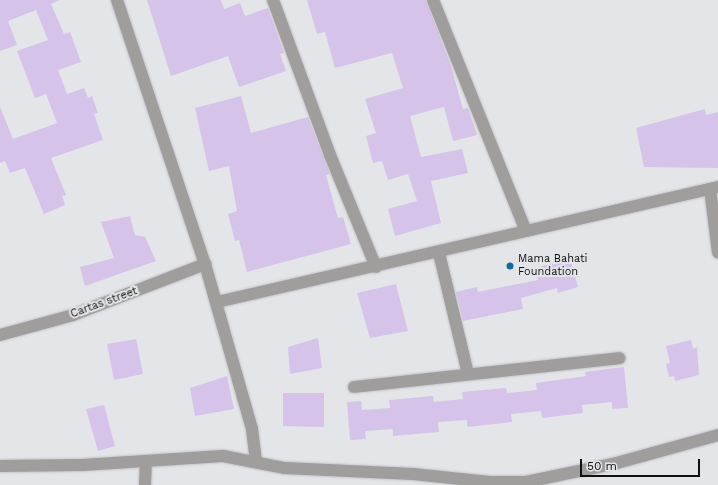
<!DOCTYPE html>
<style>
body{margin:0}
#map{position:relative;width:718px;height:485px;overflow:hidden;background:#e4e5e8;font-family:"Work Sans",sans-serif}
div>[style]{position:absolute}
.building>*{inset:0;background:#d5c3ea}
.roads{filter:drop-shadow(0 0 1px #c2c3c6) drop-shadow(0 0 1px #c2c3c6)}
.street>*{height:12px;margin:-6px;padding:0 6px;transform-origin:6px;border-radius:6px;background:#9f9e9d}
.dots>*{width:11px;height:11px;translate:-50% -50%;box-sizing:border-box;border:2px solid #e4e5e8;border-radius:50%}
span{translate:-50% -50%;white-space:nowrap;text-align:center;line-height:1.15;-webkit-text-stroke:4px #e4e5e8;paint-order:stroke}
.poi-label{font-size:11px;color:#101011}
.left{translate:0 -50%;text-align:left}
.street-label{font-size:11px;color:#101011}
.scale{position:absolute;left:580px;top:459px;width:120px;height:18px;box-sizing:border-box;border:2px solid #101011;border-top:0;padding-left:5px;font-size:12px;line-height:14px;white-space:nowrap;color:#101011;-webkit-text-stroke:3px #e4e5e8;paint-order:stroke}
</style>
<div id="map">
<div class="building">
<i style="clip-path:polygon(0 0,60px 0,51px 4px,64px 34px,70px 32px,81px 62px,58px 70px,67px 94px,84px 88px,88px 98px,92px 96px,98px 113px,94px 114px,103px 140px,51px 158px,66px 195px,62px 196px,65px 205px,44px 214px,25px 168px,10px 173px,5px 161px,0 163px,0 107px,13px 139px,57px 123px,46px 94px,35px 98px,17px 51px,48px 40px,36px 10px,8px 21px,17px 45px,0 51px)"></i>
<i style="clip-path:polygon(147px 0,221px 0,224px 9px,240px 3px,245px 16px,268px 8px,284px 53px,280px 54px,286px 71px,239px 87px,228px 56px,171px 76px)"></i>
<i style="clip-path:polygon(307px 0,426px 0,451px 66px,463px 109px,468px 108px,477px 135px,453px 141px,444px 107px,410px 116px,421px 157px,462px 149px,468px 173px,431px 181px,441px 223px,395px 236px,388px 209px,417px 201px,408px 174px,388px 180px,382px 161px,373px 163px,366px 136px,376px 133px,365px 99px,403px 88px,392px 53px,335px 68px,325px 32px,317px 34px)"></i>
<i style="clip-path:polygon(241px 96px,251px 133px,308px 117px,330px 174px,326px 175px,338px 218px,343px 217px,351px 244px,247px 272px,239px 240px,235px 241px,228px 214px,237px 211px,229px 166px,209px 171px,195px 108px)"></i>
<i style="clip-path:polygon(705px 109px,706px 115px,718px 112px,718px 168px,644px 167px,636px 128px)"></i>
<i style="clip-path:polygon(130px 216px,135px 235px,145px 237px,156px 261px,85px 286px,80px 267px,114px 258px,101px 222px)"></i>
<i style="clip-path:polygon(570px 259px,578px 287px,558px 293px,557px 288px,521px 298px,523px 309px,463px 321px,456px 292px,477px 287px,478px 292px,538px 280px,535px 268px)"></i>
<i style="clip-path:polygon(396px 284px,408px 331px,370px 338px,357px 293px)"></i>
<i style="clip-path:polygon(318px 338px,322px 368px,290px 374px,288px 347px)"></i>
<i style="clip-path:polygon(136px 339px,143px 374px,114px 380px,107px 344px)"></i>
<i style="clip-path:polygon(691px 340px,693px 349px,697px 347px,699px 375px,675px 381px,674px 376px,669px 377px,666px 364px,670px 363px,666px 346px)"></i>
<i style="clip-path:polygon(624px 367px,628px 408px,612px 409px,612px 402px,582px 405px,583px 413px,542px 418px,541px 411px,511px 414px,512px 422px,467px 427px,467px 420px,438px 422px,439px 432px,393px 436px,393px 429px,365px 431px,366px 439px,350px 440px,347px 402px,361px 401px,362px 410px,390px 408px,389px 400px,433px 396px,434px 402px,463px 399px,462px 392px,506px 388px,507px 393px,537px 390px,536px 383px,586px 376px,585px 372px)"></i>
<i style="clip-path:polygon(227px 376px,234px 409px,195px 416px,190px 388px)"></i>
<i style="clip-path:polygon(283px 393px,324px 393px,324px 427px,283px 426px)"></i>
<i style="clip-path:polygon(104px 405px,115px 446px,98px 451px,86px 409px)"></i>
</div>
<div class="roads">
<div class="street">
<i style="left:117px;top:0;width:278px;rotate:71.6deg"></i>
<i style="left:205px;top:264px;width:172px;rotate:74.1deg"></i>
<i style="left:252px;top:429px;width:33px;rotate:83deg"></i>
<i style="left:273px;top:0;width:165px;rotate:69.8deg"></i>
<i style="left:330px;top:155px;width:121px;rotate:67.7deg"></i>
<i style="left:433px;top:0;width:249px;rotate:68.1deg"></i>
<i style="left:710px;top:189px;width:64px;rotate:82.8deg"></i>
<i style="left:439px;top:253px;width:124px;rotate:76.5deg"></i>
<i style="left:217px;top:302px;width:514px;rotate:-12.93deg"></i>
<i style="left:0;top:335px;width:76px;rotate:-15.3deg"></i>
<i style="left:73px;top:315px;width:142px;rotate:-21.1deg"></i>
<i style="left:354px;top:387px;width:267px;rotate:-6.2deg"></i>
<i style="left:0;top:466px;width:82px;rotate:-0.7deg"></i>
<i style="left:82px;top:465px;width:141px;rotate:-3.7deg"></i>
<i style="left:223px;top:456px;width:63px;rotate:11deg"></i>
<i style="left:285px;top:468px;width:128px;rotate:2.7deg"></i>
<i style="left:413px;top:474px;width:77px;rotate:5.9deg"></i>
<i style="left:490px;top:482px;width:36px"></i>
<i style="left:526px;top:482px;width:89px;rotate:-11.7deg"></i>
<i style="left:613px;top:464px;width:109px;rotate:-15.4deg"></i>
<i style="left:145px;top:485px;width:24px;rotate:-88deg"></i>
</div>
</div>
<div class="dots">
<i style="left:510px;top:266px;background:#0f6c9b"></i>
</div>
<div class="poi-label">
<span class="left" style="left:518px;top:266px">Mama Bahati<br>Foundation</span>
</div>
<div class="street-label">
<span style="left:104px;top:303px;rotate:-20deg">Cartas street</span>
</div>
<div class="scale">50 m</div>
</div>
